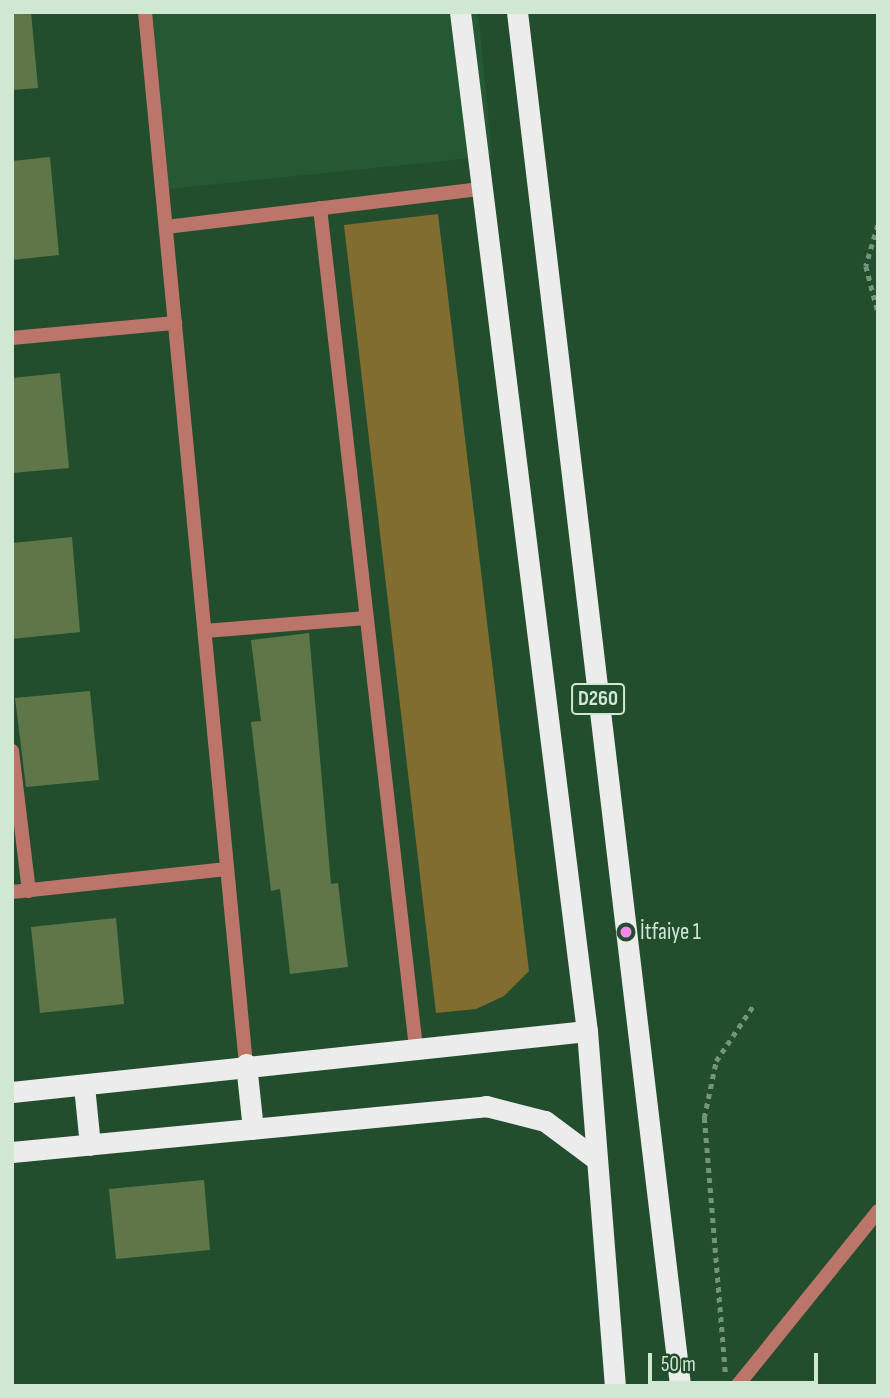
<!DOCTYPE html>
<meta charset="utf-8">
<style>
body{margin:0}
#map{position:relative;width:890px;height:1398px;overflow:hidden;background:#234e2e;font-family:"Sofia Sans Condensed",sans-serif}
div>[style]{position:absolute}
.built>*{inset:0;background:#255934}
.green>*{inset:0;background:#826d30}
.building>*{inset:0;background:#5f7648}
.path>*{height:4.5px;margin-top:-2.25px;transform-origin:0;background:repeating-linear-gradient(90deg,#73957b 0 5px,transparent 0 10px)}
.street>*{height:14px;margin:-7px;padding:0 7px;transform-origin:7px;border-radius:7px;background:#bc7569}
.highway>*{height:21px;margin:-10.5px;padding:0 10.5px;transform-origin:10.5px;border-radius:10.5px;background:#ececec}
.dots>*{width:19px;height:19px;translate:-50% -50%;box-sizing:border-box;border:4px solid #234e2e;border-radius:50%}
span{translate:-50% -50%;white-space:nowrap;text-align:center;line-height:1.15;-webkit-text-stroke:6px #234e2e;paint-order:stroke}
.shield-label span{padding:2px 5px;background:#234e2e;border:2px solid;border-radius:5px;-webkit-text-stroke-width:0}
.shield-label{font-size:21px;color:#d0e7d4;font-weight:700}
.poi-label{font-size:23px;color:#d0e7d4}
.left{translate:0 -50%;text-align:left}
.frame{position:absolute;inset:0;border:14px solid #d0e7d4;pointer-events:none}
.scale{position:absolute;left:648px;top:1353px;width:170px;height:32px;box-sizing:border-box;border:4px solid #d0e7d4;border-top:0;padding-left:9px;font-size:21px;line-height:24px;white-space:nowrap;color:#d0e7d4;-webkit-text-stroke:5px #234e2e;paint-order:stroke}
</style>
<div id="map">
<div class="built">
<i style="clip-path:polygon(139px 12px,478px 12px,492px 156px,168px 189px)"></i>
</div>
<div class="green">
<i style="clip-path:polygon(438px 214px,529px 971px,504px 996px,476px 1009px,436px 1013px,344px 225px)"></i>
</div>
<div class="building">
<i style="clip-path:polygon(12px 12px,31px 12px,38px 88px,12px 90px)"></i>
<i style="clip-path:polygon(50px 157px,59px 255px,12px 260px,12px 161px)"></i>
<i style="clip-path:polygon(60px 373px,69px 468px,12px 473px,12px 378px)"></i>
<i style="clip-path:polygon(72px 537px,80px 632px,12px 639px,12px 543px)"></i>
<i style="clip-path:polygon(309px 633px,331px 884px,338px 883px,348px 967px,290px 974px,280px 889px,271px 891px,251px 722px,261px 721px,251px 640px)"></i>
<i style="clip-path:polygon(90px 691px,99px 780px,26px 787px,15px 698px)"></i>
<i style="clip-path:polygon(116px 918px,124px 1004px,40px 1013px,31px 927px)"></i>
<i style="clip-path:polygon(204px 1180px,210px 1250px,116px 1259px,109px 1189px)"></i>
</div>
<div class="path">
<i style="left:878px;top:225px;width:43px;rotate:106.3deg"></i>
<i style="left:866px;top:266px;width:48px;rotate:75.4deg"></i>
<i style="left:725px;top:1372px;width:255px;rotate:-94.7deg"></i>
<i style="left:704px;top:1118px;width:58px;rotate:-78.1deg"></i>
<i style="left:716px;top:1061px;width:70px;rotate:-56.1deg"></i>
</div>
<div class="street">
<i style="left:145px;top:12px;width:1057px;rotate:84.52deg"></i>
<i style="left:320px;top:208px;width:845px;rotate:83.48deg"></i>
<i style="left:166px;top:227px;width:317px;rotate:-6.9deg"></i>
<i style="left:12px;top:338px;width:164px;rotate:-5.3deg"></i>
<i style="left:205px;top:631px;width:162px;rotate:-4.6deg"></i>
<i style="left:12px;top:751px;width:141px;rotate:83.1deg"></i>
<i style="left:12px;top:892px;width:216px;rotate:-6.1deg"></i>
<i style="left:737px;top:1386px;width:225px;rotate:-51.1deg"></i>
</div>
<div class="highway">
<i style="left:460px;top:12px;width:1027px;rotate:82.9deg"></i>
<i style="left:587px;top:1031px;width:356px;rotate:85.5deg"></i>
<i style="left:517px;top:12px;width:1384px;rotate:83.23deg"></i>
<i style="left:246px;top:1064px;width:65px;rotate:83.9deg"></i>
<i style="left:84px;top:1086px;width:59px;rotate:84.2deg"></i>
<i style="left:12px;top:1092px;width:578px;rotate:-6.06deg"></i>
<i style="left:12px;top:1152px;width:476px;rotate:-5.5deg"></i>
<i style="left:486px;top:1106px;width:61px;rotate:14.3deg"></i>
<i style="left:545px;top:1121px;width:64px;rotate:36.7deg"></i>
</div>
<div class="dots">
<i style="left:626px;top:932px;background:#f688ed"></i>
</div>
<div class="shield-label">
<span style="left:598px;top:699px">D260</span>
</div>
<div class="poi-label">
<span class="left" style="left:640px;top:932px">İtfaiye 1</span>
</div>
<div class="frame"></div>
<div class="scale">50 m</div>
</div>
